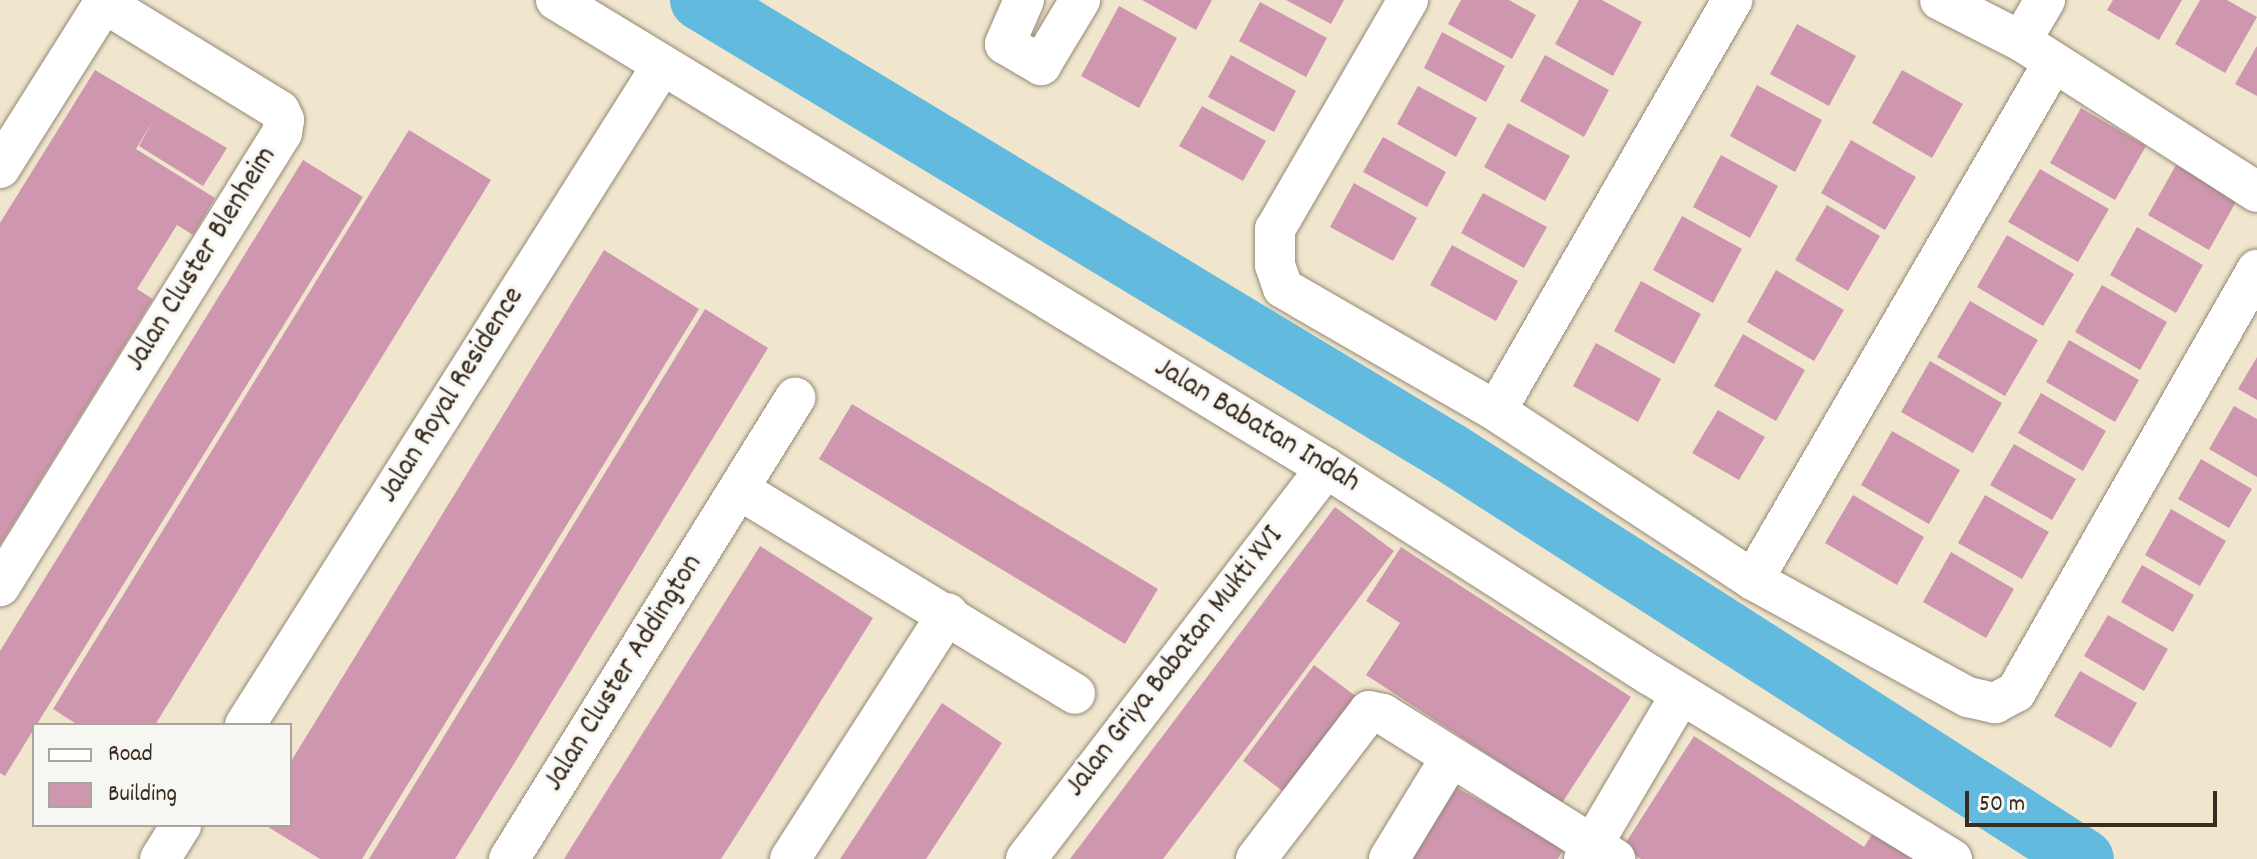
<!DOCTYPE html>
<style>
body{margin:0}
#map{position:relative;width:2257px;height:859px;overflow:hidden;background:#f0e6ce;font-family:Dekko,sans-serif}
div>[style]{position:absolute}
.river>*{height:60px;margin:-30px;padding:0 30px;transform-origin:30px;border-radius:30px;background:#62bbdf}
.building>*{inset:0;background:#cf97af}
.roads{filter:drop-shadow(0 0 2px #968876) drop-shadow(0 0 2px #968876)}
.minor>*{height:40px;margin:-20px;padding:0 20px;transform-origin:20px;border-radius:20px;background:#fff}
span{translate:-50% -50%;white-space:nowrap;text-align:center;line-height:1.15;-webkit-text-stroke:6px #f6f6f2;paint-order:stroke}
.street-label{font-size:30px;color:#3b2a1e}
.legend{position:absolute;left:32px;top:723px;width:260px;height:104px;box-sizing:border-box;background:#f6f6f2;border:2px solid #aba49d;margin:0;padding:10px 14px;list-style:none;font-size:24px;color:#3b2a1e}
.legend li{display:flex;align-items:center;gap:16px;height:40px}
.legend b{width:40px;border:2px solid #aba49d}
.scale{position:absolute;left:1965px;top:791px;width:252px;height:36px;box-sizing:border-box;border:4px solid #3b2a1e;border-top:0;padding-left:10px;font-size:24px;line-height:28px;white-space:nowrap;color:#3b2a1e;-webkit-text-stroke:6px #f6f6f2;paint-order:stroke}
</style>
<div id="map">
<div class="river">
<i style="left:700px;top:0;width:875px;rotate:31.11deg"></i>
<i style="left:1449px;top:452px;width:754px;rotate:32.66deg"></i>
</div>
<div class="building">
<i style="clip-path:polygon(1142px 0,1212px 0,1196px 30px)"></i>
<i style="clip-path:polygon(1286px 0,1344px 0,1331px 24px)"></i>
<i style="clip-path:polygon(1461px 0,1509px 0,1536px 15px,1512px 59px,1448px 24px)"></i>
<i style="clip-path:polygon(1579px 0,1602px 0,1642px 22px,1613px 76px,1555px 44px)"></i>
<i style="clip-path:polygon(2113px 0,2182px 0,2159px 40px,2107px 10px)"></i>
<i style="clip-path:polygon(2200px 0,2227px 0,2257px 17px,2225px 73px,2175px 44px)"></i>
<i style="clip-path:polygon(1260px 2px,1327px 38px,1306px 77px,1239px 41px)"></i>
<i style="clip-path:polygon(1119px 6px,1177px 38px,1139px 108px,1081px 76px)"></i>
<i style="clip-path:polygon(1797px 24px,1856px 56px,1829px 106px,1770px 74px)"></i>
<i style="clip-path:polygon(1442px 32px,1505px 66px,1486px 102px,1424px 68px)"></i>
<i style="clip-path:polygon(2257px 46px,2257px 96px,2235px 84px)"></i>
<i style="clip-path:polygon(1231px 55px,1296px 91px,1274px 132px,1208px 97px)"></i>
<i style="clip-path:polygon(1545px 55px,1609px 90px,1584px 137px,1520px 101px)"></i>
<i style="clip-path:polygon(95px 70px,227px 148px,203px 186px,139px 146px,154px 119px,136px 149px,215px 198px,193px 235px,177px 225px,137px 289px,153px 299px,0 545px,0 223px)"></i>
<i style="clip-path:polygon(1902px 70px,1963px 104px,1932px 158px,1872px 123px)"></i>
<i style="clip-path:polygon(1757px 85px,1822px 120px,1795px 172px,1730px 136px)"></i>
<i style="clip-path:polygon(1418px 86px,1477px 118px,1456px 157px,1397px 124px)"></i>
<i style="clip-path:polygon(1202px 106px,1266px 141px,1243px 181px,1179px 146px)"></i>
<i style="clip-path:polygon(2081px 108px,2146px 146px,2115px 200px,2050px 163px)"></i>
<i style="clip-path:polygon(1508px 123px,1570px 156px,1545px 201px,1484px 167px)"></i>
<i style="clip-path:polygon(409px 130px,491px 180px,155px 725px,78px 725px,53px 709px)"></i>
<i style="clip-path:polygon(1383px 137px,1446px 172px,1427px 207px,1363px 172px)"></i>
<i style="clip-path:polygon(1851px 140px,1916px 177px,1885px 230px,1821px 193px)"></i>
<i style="clip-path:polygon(1721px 155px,1778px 186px,1750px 238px,1693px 207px)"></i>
<i style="clip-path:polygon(303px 160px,363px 197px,5px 776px,0 773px,0 651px)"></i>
<i style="clip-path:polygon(2176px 165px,2237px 200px,2209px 250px,2148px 215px)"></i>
<i style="clip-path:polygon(2040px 169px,2109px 209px,2078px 262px,2008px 222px)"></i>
<i style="clip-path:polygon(1354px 183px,1417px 218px,1393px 261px,1330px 227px)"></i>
<i style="clip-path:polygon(1483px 193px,1547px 227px,1524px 268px,1461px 233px)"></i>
<i style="clip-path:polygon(1827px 205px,1880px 236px,1848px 291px,1795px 260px)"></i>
<i style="clip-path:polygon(1682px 216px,1742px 249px,1713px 303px,1653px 270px)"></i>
<i style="clip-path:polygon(2137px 227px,2203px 265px,2176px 313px,2110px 275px)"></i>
<i style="clip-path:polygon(2007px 235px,2074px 274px,2043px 326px,1977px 287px)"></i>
<i style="clip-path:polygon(1452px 245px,1518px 281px,1496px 321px,1430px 285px)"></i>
<i style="clip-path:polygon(604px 250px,699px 309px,362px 859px,320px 859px,265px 825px,290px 825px,290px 763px)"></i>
<i style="clip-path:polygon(1776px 270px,1844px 310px,1814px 361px,1747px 322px)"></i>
<i style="clip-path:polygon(1641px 281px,1701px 314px,1674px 364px,1614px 331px)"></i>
<i style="clip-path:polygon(2102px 285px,2167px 322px,2140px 370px,2075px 332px)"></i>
<i style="clip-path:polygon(1970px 301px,2038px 340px,2005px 396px,1937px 357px)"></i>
<i style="clip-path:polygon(705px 309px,768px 348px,512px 767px,455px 859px,369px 859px)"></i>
<i style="clip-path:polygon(1743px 334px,1805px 370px,1776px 421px,1714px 386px)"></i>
<i style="clip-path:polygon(2069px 340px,2139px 380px,2115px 422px,2046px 382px)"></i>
<i style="clip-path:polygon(1596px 343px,1661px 379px,1638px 422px,1573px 386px)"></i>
<i style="clip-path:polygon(2257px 357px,2257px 400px,2238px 389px)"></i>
<i style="clip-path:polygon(1930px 361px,2002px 403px,1973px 453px,1901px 412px)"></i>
<i style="clip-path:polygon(2041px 393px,2106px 431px,2083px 471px,2018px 433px)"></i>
<i style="clip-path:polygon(852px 404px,1158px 589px,1125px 644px,819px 459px)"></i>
<i style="clip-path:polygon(2234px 406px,2257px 419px,2257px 477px,2209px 449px)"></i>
<i style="clip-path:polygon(1718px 410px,1765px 437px,1739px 480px,1692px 453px)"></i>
<i style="clip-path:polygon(1892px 431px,1960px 470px,1929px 524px,1861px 485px)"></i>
<i style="clip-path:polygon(2014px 444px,2076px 479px,2052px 520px,1990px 485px)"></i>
<i style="clip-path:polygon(2201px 459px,2252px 489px,2229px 528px,2178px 499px)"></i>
<i style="clip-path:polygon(1853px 495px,1924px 537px,1897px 585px,1825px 543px)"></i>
<i style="clip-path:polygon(1985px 495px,2049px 532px,2022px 579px,1958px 543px)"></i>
<i style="clip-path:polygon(1335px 507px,1394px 551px,1243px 753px,1163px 859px,1070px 859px)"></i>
<i style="clip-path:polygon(2171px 509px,2226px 541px,2200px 586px,2145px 555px)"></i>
<i style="clip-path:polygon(760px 546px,873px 618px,765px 790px,721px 859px,564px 859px)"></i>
<i style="clip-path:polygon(1401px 547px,1631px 697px,1562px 803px,1366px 675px,1400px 623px,1366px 601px)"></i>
<i style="clip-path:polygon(1951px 552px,2014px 589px,1986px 638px,1923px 602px)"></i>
<i style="clip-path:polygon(2142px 565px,2194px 595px,2173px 632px,2121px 602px)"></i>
<i style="clip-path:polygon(2108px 615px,2168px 649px,2144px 691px,2084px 656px)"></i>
<i style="clip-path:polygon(1314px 665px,1365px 703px,1293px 799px,1243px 761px)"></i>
<i style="clip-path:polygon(2080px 671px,2137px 703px,2111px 748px,2054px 716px)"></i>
<i style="clip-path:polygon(942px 703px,1002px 743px,926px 859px,840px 859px)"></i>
<i style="clip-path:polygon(1694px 736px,1864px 847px,1874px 831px,1917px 859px,1641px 859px,1623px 847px)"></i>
<i style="clip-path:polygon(1454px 786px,1564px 848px,1558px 859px,1412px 859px)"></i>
</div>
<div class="roads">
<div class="minor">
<i style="left:556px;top:0;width:901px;rotate:31.29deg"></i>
<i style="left:1326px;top:468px;width:384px;rotate:32.6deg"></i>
<i style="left:1650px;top:675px;width:354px;rotate:31.4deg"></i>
<i style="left:1024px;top:0;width:48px;rotate:113.4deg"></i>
<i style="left:1005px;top:44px;width:42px;rotate:30.3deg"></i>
<i style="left:1041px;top:65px;width:76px;rotate:-59deg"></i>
<i style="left:1408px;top:0;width:265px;rotate:120.1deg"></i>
<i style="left:1275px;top:229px;width:36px;rotate:90deg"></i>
<i style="left:1275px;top:265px;width:24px;rotate:71deg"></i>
<i style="left:1283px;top:288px;width:246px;rotate:30deg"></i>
<i style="left:1496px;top:411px;width:308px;rotate:33.3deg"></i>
<i style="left:1753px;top:580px;width:245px;rotate:28.6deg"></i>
<i style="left:1968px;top:697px;width:28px;rotate:13deg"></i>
<i style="left:1995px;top:703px;width:24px;rotate:-28deg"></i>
<i style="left:2016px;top:692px;width:486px;rotate:-60.3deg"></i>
<i style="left:1940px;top:0;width:91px;rotate:26.8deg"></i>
<i style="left:2021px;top:41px;width:280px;rotate:32.6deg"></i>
<i style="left:2021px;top:41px;width:48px;rotate:-59.7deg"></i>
<i style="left:0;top:168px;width:195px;rotate:-57.8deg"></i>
<i style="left:104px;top:3px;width:206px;rotate:31.5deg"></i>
<i style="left:280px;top:111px;width:10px;rotate:66deg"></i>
<i style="left:284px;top:120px;width:13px;rotate:99deg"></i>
<i style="left:282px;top:133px;width:534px;rotate:121.9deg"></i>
<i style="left:1496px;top:411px;width:474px;rotate:-60.1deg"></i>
<i style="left:740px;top:490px;width:392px;rotate:31.3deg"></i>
<i style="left:1753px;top:580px;width:598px;rotate:-59.87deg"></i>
<i style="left:245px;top:725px;width:778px;rotate:-57.7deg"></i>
<i style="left:160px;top:859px;width:40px;rotate:-58deg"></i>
<i style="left:509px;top:859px;width:543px;rotate:-58.18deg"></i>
<i style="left:790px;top:859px;width:292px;rotate:-57.3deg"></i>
<i style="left:1026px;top:859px;width:493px;rotate:-52.5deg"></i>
<i style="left:1256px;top:859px;width:186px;rotate:-52.6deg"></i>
<i style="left:1369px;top:711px;width:14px;rotate:12deg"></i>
<i style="left:1383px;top:714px;width:274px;rotate:32deg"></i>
<i style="left:1389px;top:859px;width:119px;rotate:-58.7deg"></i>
<i style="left:1584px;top:859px;width:191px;rotate:-59.5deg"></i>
</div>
</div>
<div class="street-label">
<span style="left:203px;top:260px;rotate:-58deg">Jalan Cluster Blenheim</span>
<span style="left:453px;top:396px;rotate:-58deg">Jalan Royal Residence</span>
<span style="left:1256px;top:427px;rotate:31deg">Jalan Babatan Indah</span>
<span style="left:1176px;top:663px;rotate:-52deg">Jalan Griya Babatan Mukti XVI</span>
<span style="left:625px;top:674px;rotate:-58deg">Jalan Cluster Addington</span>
</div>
<ul class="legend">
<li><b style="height:10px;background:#fff"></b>Road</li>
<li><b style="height:22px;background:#cf97af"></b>Building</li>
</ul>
<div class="scale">50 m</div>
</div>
